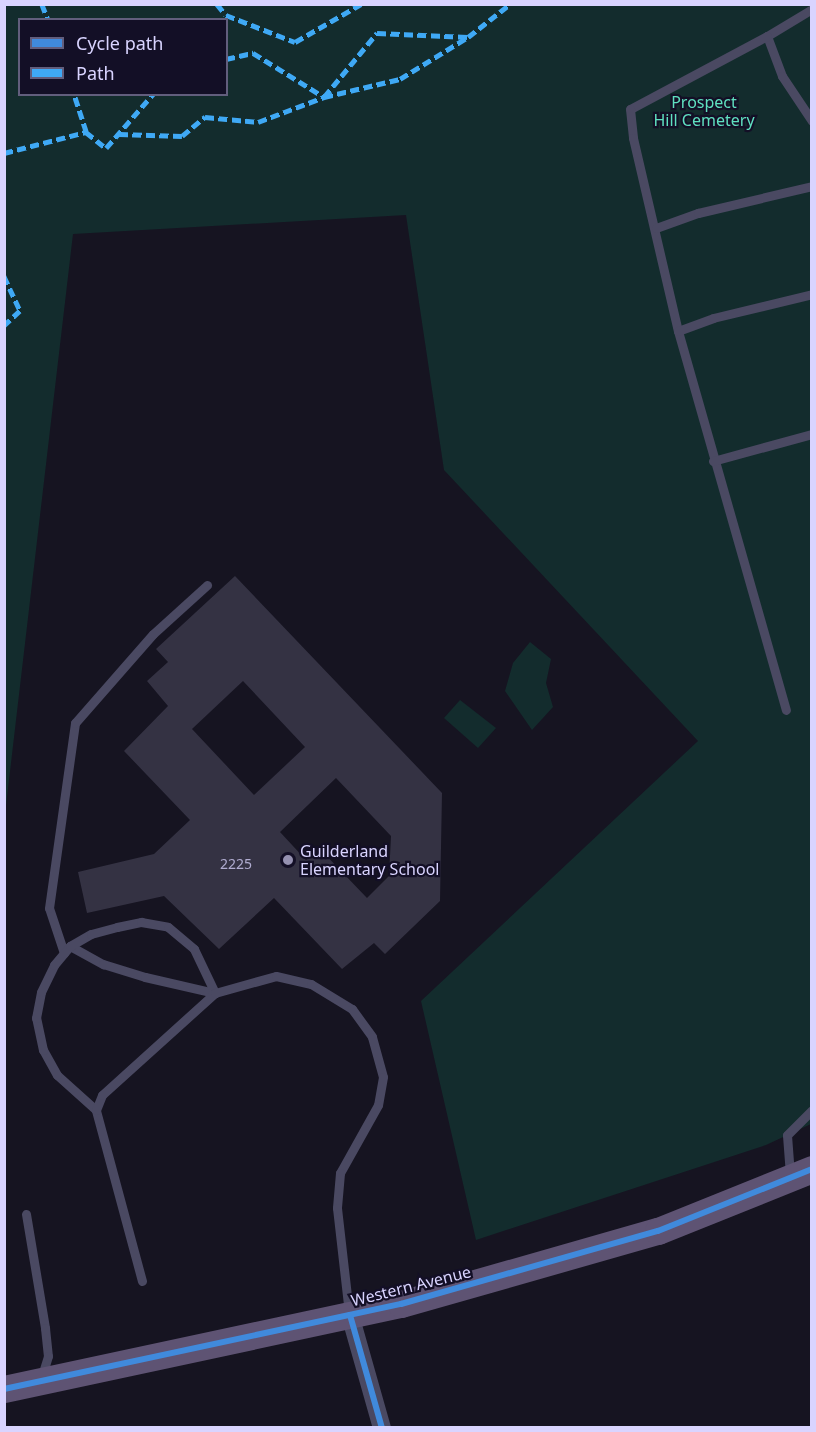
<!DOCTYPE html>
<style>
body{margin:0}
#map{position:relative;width:816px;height:1432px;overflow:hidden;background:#161421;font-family:"Noto Sans",sans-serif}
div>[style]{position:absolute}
.green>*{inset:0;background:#132c2d}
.building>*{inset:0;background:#343243}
.lane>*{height:9px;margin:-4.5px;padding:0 4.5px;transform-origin:4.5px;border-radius:4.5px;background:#4a4962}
.street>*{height:18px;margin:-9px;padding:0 9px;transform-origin:9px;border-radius:9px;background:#4a4962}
.primary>*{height:27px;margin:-13.5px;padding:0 13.5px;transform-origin:13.5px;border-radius:13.5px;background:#5e5373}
.quiet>*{height:4.5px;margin-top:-2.25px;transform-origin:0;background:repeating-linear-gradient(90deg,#3fa9f5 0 9px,transparent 0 13.5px)}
.cycleway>*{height:6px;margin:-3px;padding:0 3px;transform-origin:3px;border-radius:3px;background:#408adc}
.dots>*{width:16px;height:16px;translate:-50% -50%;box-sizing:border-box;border:3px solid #130f26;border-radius:50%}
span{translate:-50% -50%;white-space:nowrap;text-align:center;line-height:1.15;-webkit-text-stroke:4.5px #130f26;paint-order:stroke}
.number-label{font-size:14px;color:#b0acd0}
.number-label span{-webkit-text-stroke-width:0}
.park-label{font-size:16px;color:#5fe0c0}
.poi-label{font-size:16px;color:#d9d4ff}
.left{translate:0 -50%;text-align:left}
.street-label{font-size:16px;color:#d9d4ff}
.frame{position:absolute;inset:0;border:6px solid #d9d4ff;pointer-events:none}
.legend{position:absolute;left:18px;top:18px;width:210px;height:78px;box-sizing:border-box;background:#130f26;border:2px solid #625e7d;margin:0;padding:8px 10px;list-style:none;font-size:18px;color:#d9d4ff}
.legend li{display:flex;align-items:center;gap:12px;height:30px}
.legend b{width:30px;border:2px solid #625e7d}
</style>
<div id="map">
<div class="green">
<i style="clip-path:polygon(evenodd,4px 5px,811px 5px,811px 1124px,766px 1145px,476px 1240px,421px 1001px,698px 741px,444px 470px,406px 215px,73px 234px,5px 814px,4px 5px,20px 20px,226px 20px,226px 94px,20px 94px,20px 20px)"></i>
<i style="clip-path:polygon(530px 642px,551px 659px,546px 683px,553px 707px,532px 730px,505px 691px,513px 663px)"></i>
<i style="clip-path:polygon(460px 700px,496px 728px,478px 748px,444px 718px)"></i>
</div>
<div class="building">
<i style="clip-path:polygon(evenodd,235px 576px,442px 793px,440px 901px,385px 954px,374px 943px,342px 969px,274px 898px,219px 949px,164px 896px,87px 913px,78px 872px,154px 854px,190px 820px,124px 751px,168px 706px,147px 681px,168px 662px,156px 649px,235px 576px,243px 681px,305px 747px,254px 795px,192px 729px,243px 681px,235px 576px,336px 778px,391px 836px,389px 876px,367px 898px,319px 848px,306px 860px,280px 832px,336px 778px)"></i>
</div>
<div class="lane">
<i style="left:812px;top:9px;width:52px;rotate:149deg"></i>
<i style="left:767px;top:36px;width:43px;rotate:69.4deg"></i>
<i style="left:782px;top:76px;width:54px;rotate:56.3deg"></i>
<i style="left:767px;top:36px;width:155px;rotate:151.9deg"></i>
<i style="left:630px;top:109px;width:29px;rotate:84deg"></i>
<i style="left:633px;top:138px;width:198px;rotate:76.9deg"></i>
<i style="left:678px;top:331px;width:394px;rotate:74.1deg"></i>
<i style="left:656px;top:228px;width:45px;rotate:-19.7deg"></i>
<i style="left:698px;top:213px;width:117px;rotate:-13.3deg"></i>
<i style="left:678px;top:331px;width:37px;rotate:-20deg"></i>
<i style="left:713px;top:318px;width:102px;rotate:-13.6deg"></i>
<i style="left:713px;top:461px;width:103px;rotate:-15.3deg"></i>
<i style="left:70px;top:946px;width:38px;rotate:29deg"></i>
<i style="left:103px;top:964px;width:44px;rotate:17.2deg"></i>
<i style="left:145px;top:977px;width:72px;rotate:12.9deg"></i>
<i style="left:64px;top:953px;width:47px;rotate:-108.4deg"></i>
<i style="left:49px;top:908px;width:187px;rotate:-82deg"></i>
<i style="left:75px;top:723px;width:118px;rotate:-48.8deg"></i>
<i style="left:153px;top:634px;width:73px;rotate:-42.2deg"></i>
<i style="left:96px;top:1110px;width:52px;rotate:-138.1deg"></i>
<i style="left:57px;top:1075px;width:29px;rotate:-119deg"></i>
<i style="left:43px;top:1050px;width:33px;rotate:-102deg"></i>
<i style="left:36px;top:1018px;width:26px;rotate:-79deg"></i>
<i style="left:41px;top:992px;width:30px;rotate:-64deg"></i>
<i style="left:54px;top:965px;width:25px;rotate:-50deg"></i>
<i style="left:70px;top:946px;width:24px;rotate:-30deg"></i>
<i style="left:91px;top:934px;width:27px;rotate:-15deg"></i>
<i style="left:117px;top:927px;width:25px;rotate:-12deg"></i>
<i style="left:141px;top:922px;width:27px;rotate:10deg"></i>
<i style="left:168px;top:927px;width:34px;rotate:40deg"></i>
<i style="left:194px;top:949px;width:49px;rotate:64.5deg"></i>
<i style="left:790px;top:1175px;width:40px;rotate:-94.3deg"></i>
<i style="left:787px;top:1135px;width:35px;rotate:-45deg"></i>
<i style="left:26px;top:1214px;width:116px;rotate:80.5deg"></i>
<i style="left:45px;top:1328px;width:28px;rotate:84deg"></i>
<i style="left:48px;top:1356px;width:21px;rotate:107deg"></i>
<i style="left:142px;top:1281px;width:177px;rotate:-105.1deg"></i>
<i style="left:96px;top:1110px;width:16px;rotate:-68deg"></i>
<i style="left:102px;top:1095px;width:152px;rotate:-42.1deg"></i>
<i style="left:215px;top:993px;width:63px;rotate:-15.6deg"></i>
<i style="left:276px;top:976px;width:36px;rotate:13deg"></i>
<i style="left:311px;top:984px;width:48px;rotate:31.4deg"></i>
<i style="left:352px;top:1009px;width:34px;rotate:54deg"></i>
<i style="left:372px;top:1037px;width:41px;rotate:74.6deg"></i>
<i style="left:383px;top:1077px;width:28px;rotate:100deg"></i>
<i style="left:378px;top:1105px;width:78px;rotate:119.2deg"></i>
<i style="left:340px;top:1173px;width:35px;rotate:95deg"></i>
<i style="left:337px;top:1208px;width:106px;rotate:83.5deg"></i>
</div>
<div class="street">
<i style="left:350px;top:1315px;width:117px;rotate:74.2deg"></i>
</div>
<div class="primary">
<i style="left:4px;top:1389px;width:406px;rotate:-12.1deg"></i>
<i style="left:401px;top:1304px;width:267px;rotate:-15.9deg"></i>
<i style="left:658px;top:1231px;width:166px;rotate:-21.9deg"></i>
</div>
<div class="quiet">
<i style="left:42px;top:4px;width:17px;rotate:69deg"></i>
<i style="left:217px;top:4px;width:14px;rotate:51deg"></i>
<i style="left:226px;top:15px;width:74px;rotate:21.4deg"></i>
<i style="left:295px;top:42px;width:76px;rotate:-29.9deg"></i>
<i style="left:226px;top:59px;width:28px;rotate:-13deg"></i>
<i style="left:253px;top:53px;width:84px;rotate:31.8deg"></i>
<i style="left:324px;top:97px;width:83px;rotate:-50.4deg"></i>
<i style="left:377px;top:33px;width:91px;rotate:2.5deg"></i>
<i style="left:468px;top:37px;width:53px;rotate:-38.2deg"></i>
<i style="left:86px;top:132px;width:26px;rotate:39deg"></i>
<i style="left:106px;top:148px;width:72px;rotate:-49deg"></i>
<i style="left:119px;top:134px;width:63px;rotate:1.8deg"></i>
<i style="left:182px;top:136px;width:30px;rotate:-40deg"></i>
<i style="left:205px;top:117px;width:53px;rotate:5.4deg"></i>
<i style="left:258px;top:122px;width:71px;rotate:-20.7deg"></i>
<i style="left:324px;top:97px;width:78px;rotate:-13.3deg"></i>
<i style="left:400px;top:79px;width:80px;rotate:-31.7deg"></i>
<i style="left:4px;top:153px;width:85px;rotate:-14.4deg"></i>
<i style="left:86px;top:132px;width:40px;rotate:-108deg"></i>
<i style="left:4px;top:276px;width:38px;rotate:65deg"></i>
<i style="left:20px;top:311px;width:22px;rotate:137deg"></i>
</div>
<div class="cycleway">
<i style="left:350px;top:1315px;width:117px;rotate:74.2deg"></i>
<i style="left:4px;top:1389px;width:406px;rotate:-12.1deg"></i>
<i style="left:401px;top:1304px;width:267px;rotate:-15.9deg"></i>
<i style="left:658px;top:1231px;width:166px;rotate:-21.9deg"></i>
</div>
<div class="dots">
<i style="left:288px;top:860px;background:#9591b1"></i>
</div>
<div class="number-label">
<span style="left:236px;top:864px">2225</span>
</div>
<div class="park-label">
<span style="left:704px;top:111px">Prospect<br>Hill Cemetery</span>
</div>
<div class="poi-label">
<span class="left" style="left:300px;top:860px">Guilderland<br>Elementary School</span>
</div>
<div class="street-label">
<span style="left:411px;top:1286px;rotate:-14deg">Western Avenue</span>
</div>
<div class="frame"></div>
<ul class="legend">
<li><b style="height:8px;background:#408adc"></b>Cycle path</li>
<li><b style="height:8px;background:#3fa9f5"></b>Path</li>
</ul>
</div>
